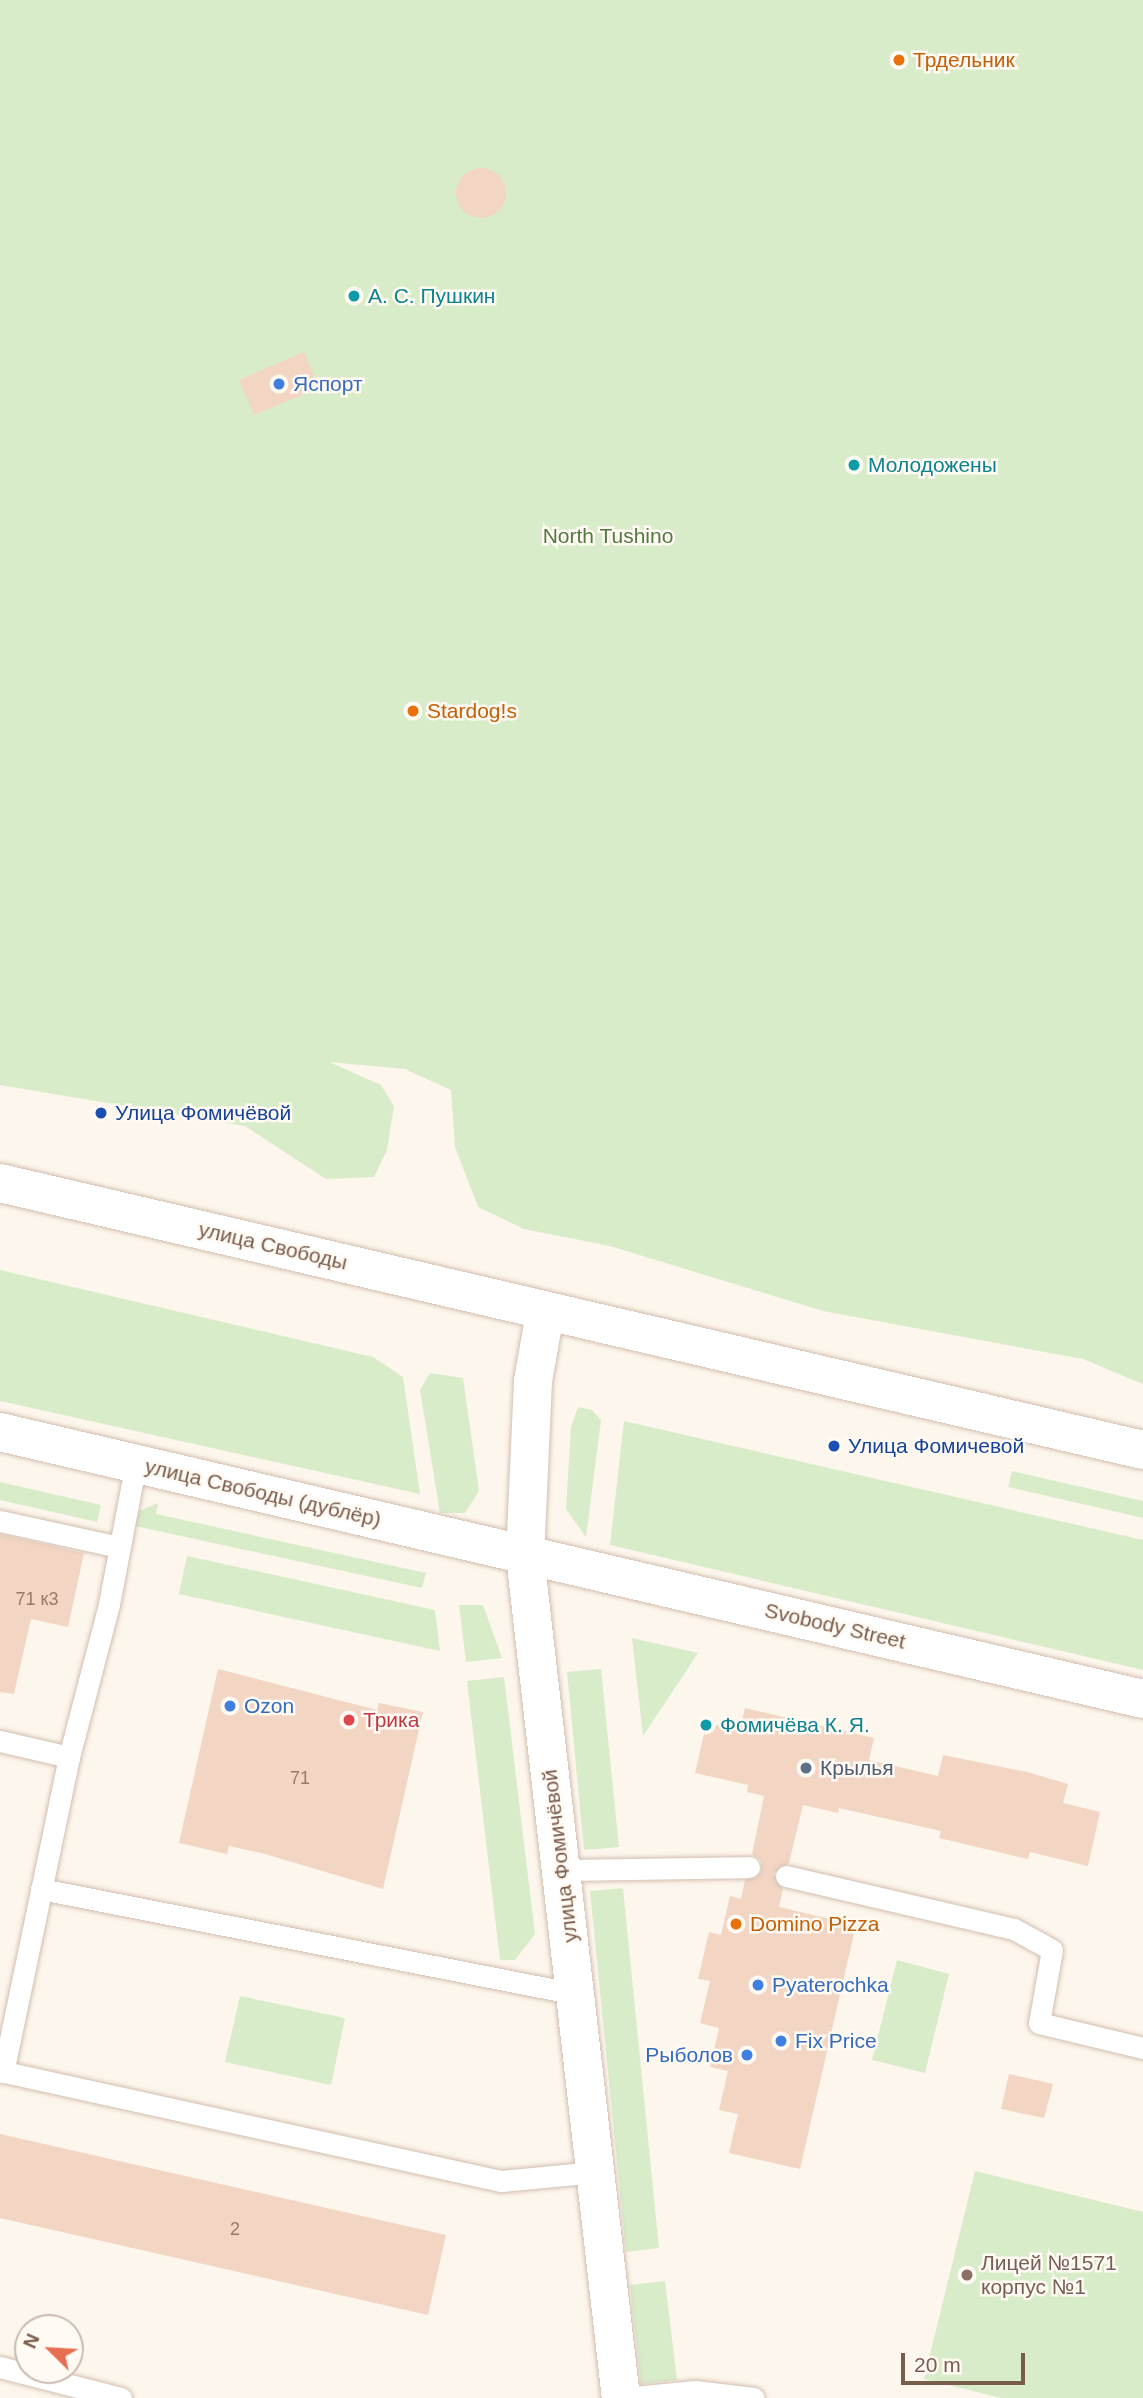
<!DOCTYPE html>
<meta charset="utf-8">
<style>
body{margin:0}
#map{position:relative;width:1143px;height:2398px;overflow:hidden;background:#fdf6ec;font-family:Arial,sans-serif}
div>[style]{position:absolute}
.green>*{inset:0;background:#d8ecc9}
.building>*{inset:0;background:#f3d5c3}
.round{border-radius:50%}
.roads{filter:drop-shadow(0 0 2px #d1beb0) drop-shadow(0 0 2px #d1beb0)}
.service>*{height:21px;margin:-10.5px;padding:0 10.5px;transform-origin:10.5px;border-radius:10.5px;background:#fff}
.minor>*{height:38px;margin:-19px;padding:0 19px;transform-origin:19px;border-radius:19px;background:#fff}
.tertiary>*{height:38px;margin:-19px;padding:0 19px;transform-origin:19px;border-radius:19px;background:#fff}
.secondary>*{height:38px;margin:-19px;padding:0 19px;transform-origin:19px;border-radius:19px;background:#fff}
.dots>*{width:19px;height:19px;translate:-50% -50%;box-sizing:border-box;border:4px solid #fffaf3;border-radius:50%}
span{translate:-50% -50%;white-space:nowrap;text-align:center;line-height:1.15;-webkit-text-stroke:5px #fffaf3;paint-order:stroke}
.number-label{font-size:18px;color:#987a6a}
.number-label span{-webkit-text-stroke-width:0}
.food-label{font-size:21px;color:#c56008}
.left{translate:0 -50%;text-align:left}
.culture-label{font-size:21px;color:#0d838f}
.shop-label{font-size:21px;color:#366cbe}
.right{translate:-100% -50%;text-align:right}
.park-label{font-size:21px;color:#537a41}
.transit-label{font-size:21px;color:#164399}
.street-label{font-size:21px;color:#7a5c4d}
.health-label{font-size:21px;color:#be3a42}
.service-label{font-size:21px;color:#4e5e75}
.education-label{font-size:21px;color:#785e54}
.north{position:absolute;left:14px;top:2314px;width:70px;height:70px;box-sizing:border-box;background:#fffaf3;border:2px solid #cabbb1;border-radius:50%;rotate:294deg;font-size:19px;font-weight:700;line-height:28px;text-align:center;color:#7a5c4d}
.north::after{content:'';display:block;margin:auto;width:24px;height:32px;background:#e76f51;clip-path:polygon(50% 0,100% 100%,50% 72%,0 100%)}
.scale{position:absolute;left:901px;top:2353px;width:124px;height:32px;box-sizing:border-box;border:4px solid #7a5c4d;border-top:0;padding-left:9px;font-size:21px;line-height:24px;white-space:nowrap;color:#7a5c4d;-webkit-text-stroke:5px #fffaf3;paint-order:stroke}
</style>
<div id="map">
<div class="green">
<i style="clip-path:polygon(0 0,1143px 0,1143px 1384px,1083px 1359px,823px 1311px,610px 1246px,524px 1229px,478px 1207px,455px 1147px,451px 1090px,405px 1069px,329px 1062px,381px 1085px,394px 1106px,387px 1150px,374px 1177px,326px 1179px,245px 1126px,0 1085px)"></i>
<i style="clip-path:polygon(0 1270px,373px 1357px,403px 1377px,420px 1494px,0 1401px)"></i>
<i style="clip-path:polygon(430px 1373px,463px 1378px,479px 1491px,465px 1513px,440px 1513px,420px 1390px)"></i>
<i style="clip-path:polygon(578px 1407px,592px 1410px,601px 1420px,586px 1537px,566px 1509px,571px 1427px)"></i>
<i style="clip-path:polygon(624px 1421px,1143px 1540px,1143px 1670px,610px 1545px)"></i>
<i style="clip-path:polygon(1012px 1471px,1143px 1501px,1143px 1518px,1008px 1487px)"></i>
<i style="clip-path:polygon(0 1482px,101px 1505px,97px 1522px,0 1500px)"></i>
<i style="clip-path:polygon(158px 1503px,156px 1514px,426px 1573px,422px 1588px,135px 1526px,139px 1511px)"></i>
<i style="clip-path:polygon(187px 1556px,435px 1610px,440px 1651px,179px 1594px)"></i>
<i style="clip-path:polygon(459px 1605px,483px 1605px,502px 1658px,466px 1662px)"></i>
<i style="clip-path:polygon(632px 1638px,698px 1653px,643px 1736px)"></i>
<i style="clip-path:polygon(601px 1669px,619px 1847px,584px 1850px,567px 1672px)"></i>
<i style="clip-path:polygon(504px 1677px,535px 1934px,515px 1960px,500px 1960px,467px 1681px)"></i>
<i style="clip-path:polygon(623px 1888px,659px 2248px,626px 2252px,590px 1891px)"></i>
<i style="clip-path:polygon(897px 1960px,949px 1974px,925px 2073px,872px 2060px)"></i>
<i style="clip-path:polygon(240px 1996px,345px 2018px,331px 2085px,225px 2062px)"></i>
<i style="clip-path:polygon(975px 2171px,1143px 2212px,1143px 2398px,1001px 2398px,924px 2379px)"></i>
<i style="clip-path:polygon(665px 2281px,677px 2380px,641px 2384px,630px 2285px)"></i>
</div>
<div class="building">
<i class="round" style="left:456px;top:168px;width:50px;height:50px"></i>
<i style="clip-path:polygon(304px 352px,319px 388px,254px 415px,239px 380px)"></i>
<i style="clip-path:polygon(0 1534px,84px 1553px,68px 1627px,31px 1619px,14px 1694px,0 1692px)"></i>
<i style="clip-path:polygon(218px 1669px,377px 1710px,379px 1703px,423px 1712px,383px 1889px,265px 1854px,229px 1846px,227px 1854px,179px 1843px)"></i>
<i style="clip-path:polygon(745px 1708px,874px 1738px,869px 1760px,938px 1776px,943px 1755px,1027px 1772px,1068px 1784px,1063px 1803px,1100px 1812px,1088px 1866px,1030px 1852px,1028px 1859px,939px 1838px,941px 1831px,839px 1808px,838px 1813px,803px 1805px,789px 1863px,773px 1874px,783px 1889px,779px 1907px,856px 1925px,800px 2169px,729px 2153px,738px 2114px,719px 2110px,728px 2071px,710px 2067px,719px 2028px,700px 2023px,710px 1981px,698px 1979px,709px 1932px,721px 1935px,730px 1896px,741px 1899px,745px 1880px,761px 1873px,761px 1861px,752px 1854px,764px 1796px,747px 1792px,748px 1785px,695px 1773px,706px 1725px,741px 1726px)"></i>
<i style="clip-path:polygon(1009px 2074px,1053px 2084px,1044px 2118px,1001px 2109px)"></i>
<i style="clip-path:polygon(0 2134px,446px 2235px,428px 2315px,0 2218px)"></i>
</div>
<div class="roads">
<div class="service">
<i style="left:0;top:1521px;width:122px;rotate:12.3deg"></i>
<i style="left:0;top:1741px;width:71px;rotate:13.1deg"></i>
<i style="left:69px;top:1757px;width:322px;rotate:101.8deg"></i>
<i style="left:69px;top:1757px;width:158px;rotate:-75.3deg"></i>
<i style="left:109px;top:1604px;width:144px;rotate:-79.2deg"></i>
<i style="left:561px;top:1870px;width:188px;rotate:-0.9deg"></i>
<i style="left:786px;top:1876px;width:234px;rotate:13.1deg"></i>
<i style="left:1014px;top:1929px;width:43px;rotate:28.9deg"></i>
<i style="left:1052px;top:1950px;width:74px;rotate:100.1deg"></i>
<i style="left:1039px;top:2023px;width:107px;rotate:13.5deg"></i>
<i style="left:41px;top:1889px;width:545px;rotate:11.1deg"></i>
<i style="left:0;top:2071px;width:513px;rotate:12.38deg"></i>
<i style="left:501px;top:2181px;width:95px;rotate:-5.4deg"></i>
<i style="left:0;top:2367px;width:125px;rotate:14.4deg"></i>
<i style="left:625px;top:2398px;width:70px;rotate:-5.7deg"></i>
<i style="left:695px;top:2391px;width:59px;rotate:6.8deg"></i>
</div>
<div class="minor">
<i style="left:0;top:1432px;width:1174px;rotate:13.15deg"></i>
</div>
<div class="tertiary">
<i style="left:545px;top:1313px;width:69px;rotate:100deg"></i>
<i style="left:533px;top:1381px;width:175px;rotate:92.6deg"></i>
<i style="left:525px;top:1556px;width:847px;rotate:83.5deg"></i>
</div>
<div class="secondary">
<i style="left:0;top:1183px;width:1174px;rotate:13.15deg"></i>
</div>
</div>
<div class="dots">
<i style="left:899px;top:60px;background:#e8710a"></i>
<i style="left:354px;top:296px;background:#0f9aa8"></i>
<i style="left:279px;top:384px;background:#3f7fe0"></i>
<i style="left:854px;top:465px;background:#0f9aa8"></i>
<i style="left:413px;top:711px;background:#e8710a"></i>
<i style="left:101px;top:1113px;background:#1a4fb4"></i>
<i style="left:834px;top:1446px;background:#1a4fb4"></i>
<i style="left:230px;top:1706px;background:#3f7fe0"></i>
<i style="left:349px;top:1720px;background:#e0444e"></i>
<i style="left:706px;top:1725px;background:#0f9aa8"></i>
<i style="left:806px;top:1768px;background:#5c6f8a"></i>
<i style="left:736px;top:1924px;background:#e8710a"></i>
<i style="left:758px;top:1985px;background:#3f7fe0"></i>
<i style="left:781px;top:2041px;background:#3f7fe0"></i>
<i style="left:747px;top:2055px;background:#3f7fe0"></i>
<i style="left:967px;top:2275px;background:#8d6e63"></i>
</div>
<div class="number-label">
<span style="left:37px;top:1599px">71 к3</span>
<span style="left:300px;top:1778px">71</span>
<span style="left:235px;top:2229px">2</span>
</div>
<div class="food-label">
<span class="left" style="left:913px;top:60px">Трдельник</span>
<span class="left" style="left:427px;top:711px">Stardog!s</span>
<span class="left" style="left:750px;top:1924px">Domino Pizza</span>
</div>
<div class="culture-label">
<span class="left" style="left:368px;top:296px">А. С. Пушкин</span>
<span class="left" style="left:868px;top:465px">Молодожены</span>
<span class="left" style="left:720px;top:1725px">Фомичёва К. Я.</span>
</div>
<div class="shop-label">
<span class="left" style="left:293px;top:384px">Яспорт</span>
<span class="left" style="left:244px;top:1706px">Ozon</span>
<span class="left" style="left:772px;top:1985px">Pyaterochka</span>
<span class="left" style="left:795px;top:2041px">Fix Price</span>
<span class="right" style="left:733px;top:2055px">Рыболов</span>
</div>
<div class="park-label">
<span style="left:608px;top:536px">North Tushino</span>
</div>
<div class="transit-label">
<span class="left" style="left:115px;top:1113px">Улица Фомичёвой</span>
<span class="left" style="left:848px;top:1446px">Улица Фомичевой</span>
</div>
<div class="street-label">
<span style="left:273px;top:1246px;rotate:13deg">улица Свободы</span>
<span style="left:263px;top:1493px;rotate:13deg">улица Свободы (дублёр)</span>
<span style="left:835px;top:1626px;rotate:13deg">Svobody Street</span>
<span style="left:560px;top:1856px;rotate:-97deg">улица Фомичёвой</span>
</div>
<div class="health-label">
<span class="left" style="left:363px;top:1720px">Трика</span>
</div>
<div class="service-label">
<span class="left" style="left:820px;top:1768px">Крылья</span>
</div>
<div class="education-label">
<span class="left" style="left:981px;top:2275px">Лицей №1571<br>корпус №1</span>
</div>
<div class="north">N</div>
<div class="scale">20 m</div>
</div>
